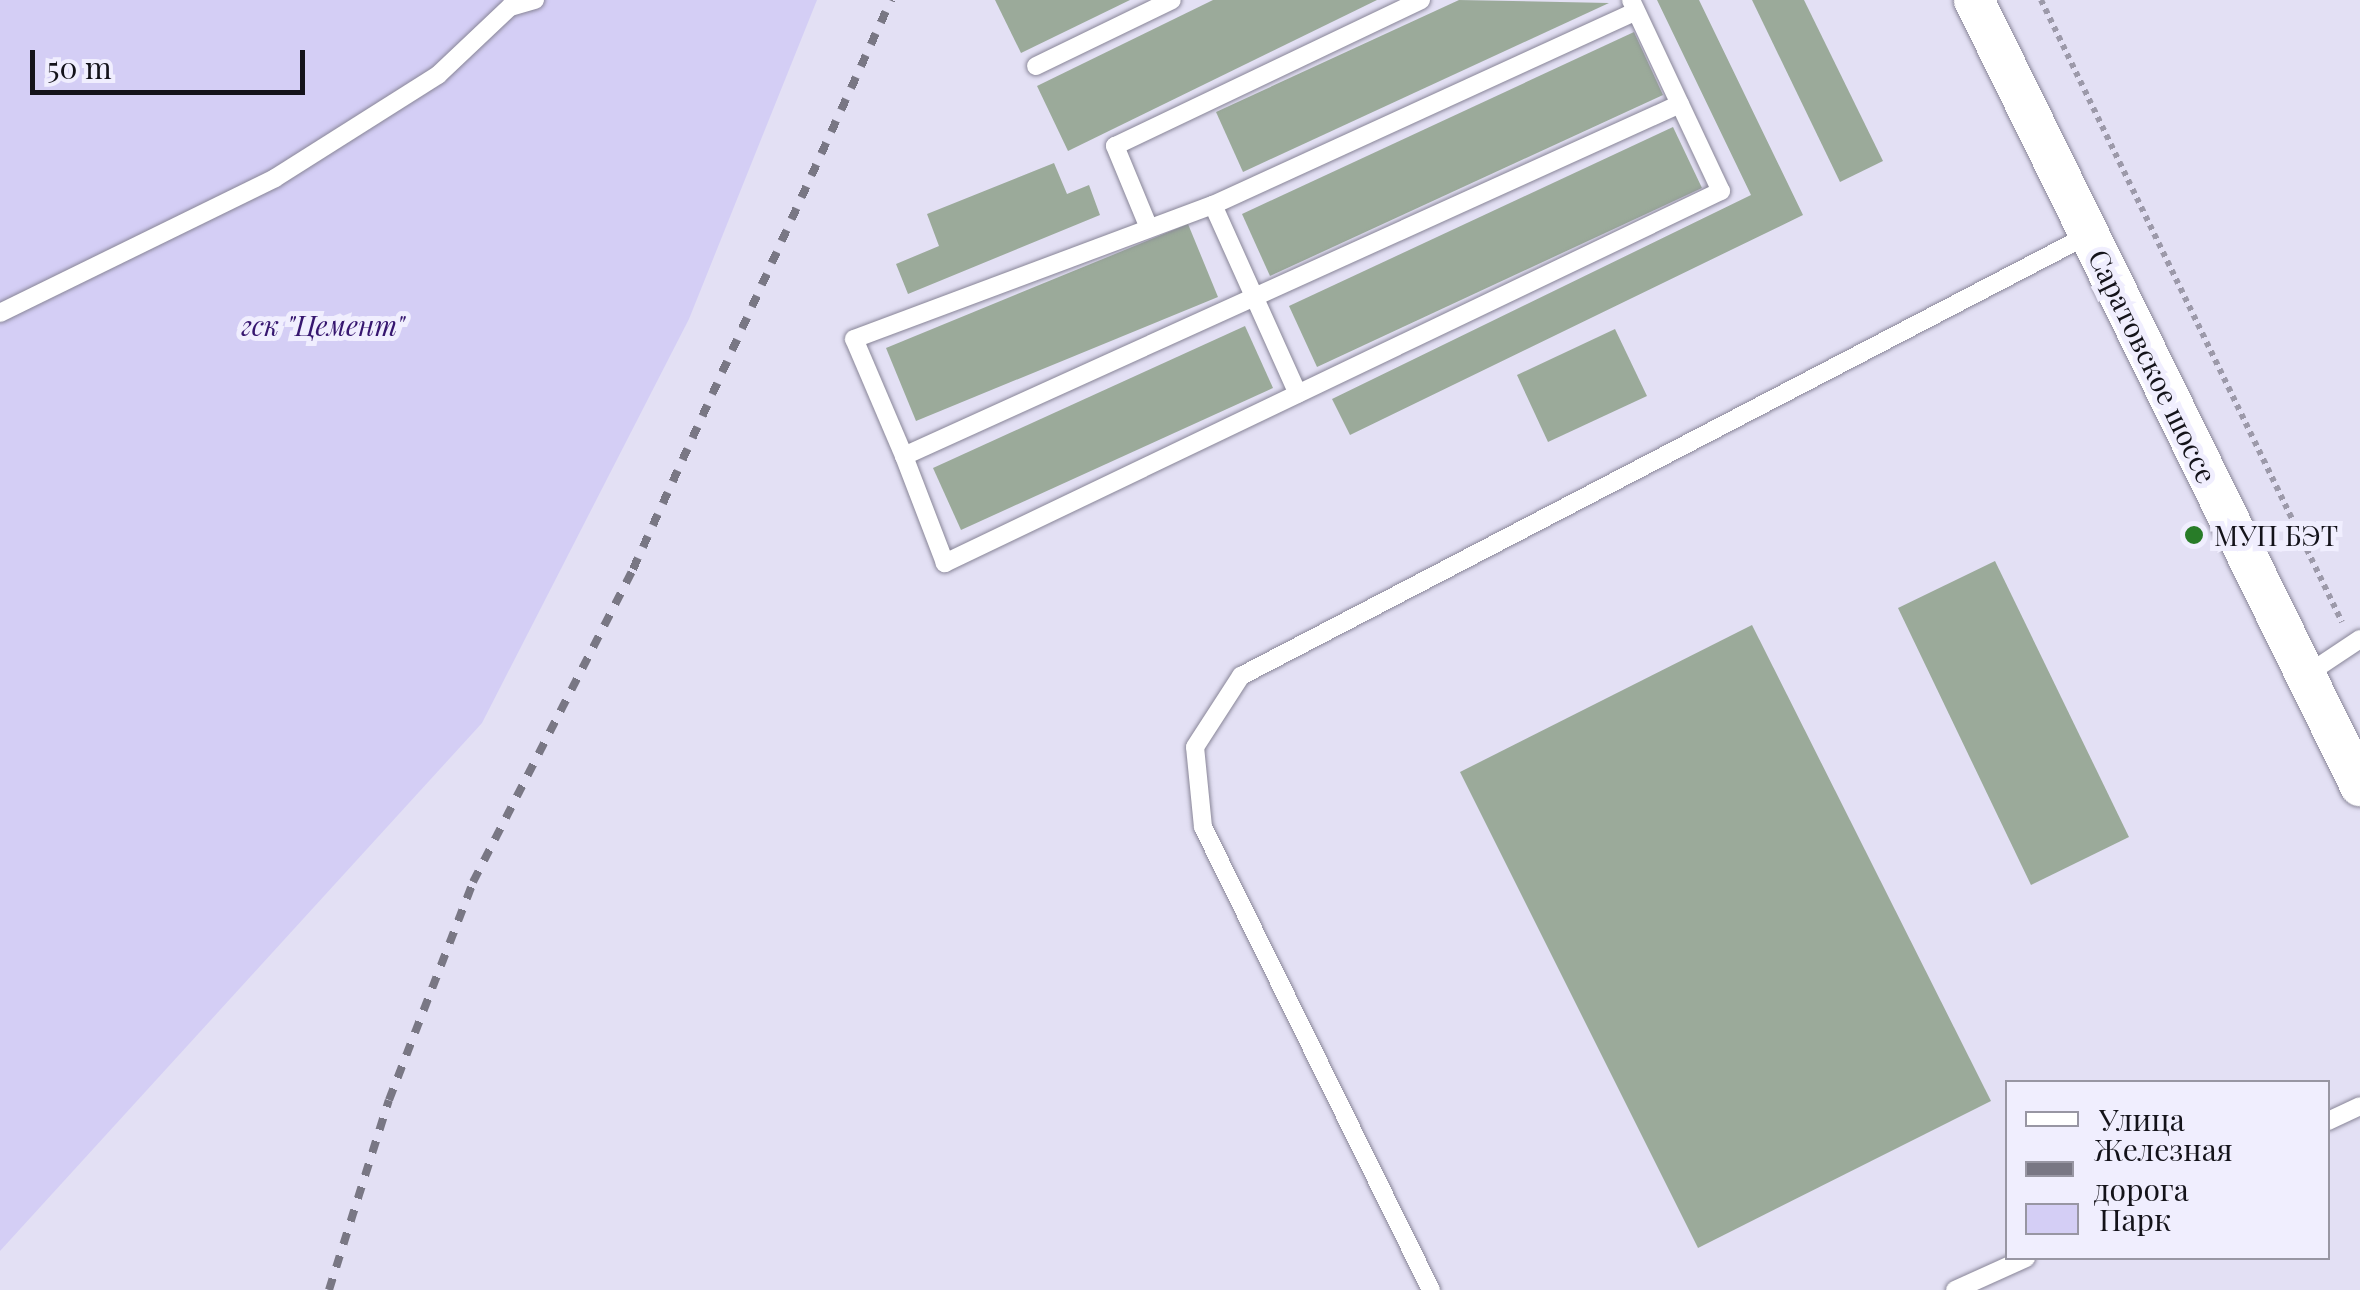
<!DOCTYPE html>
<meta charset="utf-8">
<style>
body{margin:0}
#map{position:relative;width:2360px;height:1290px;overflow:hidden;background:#e3e0f4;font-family:"Playfair Display",serif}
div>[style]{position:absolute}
.green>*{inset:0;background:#d4cef5}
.building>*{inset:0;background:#9baa9a}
.path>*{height:6px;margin-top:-3px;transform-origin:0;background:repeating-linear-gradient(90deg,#9c99a9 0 5px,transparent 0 10px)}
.roads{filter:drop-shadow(0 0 2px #888597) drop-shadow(0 0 2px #888597)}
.service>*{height:18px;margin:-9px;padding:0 9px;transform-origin:9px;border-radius:9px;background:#fff}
.tertiary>*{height:40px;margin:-20px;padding:0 20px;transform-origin:20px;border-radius:20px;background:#fff}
.rail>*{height:8px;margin-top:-4px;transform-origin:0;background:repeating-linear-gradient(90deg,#797784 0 12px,transparent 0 24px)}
.dots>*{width:28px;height:28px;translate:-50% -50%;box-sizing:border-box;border:5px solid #f0eefe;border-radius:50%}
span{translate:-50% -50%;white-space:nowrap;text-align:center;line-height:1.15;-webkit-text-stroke:10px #f0eefe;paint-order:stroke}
.park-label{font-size:28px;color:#36166f;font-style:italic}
.street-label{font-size:28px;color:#14131a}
.poi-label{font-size:28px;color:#14131a}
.left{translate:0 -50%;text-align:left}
.legend{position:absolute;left:2005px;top:1080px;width:325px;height:180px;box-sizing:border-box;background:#f0eefe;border:2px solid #9896a3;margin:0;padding:12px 18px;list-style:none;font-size:30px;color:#14131a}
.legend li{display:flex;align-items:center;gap:20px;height:50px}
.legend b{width:50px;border:2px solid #9896a3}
.scale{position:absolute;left:30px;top:50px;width:275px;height:45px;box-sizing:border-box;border:5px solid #14131a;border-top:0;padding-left:12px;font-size:30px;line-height:35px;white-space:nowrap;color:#14131a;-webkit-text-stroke:8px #f0eefe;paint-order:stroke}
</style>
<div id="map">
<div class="green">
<i style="clip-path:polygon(0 0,817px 0,689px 319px,482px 723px,0 1251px)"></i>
</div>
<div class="building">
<i style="clip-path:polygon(995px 0,1130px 0,1021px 53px)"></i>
<i style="clip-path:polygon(1213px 0,1377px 0,1068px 151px,1037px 86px)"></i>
<i style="clip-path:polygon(1459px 0,1609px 3px,1243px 172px,1216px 112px)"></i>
<i style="clip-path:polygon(1657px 0,1699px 0,1803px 215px,1350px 435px,1332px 399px,1751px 195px)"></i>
<i style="clip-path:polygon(1752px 0,1804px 0,1883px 161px,1840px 182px)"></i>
<i style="clip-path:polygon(1634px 32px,1663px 95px,1270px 276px,1242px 214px)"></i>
<i style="clip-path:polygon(1673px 127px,1702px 188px,1317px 367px,1289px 306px)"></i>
<i style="clip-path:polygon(1054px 163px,1067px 194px,1089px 185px,1100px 215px,908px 294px,896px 264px,939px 246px,927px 214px)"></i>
<i style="clip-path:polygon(1188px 224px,1218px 297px,916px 421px,886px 348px)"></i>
<i style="clip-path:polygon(1245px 326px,1273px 388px,961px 530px,933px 468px)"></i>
<i style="clip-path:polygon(1615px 329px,1647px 396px,1548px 442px,1517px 375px)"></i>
<i style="clip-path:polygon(1995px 561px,2129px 837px,2031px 885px,1898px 608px)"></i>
<i style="clip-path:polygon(1752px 625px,1991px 1101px,1698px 1248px,1460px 772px)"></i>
</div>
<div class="path">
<i style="left:2041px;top:0;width:691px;rotate:64.18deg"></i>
</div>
<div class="roads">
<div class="service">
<i style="left:1631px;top:0;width:211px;rotate:64.8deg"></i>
<i style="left:1721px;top:191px;width:861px;rotate:154.39deg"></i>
<i style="left:945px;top:563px;width:115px;rotate:-111deg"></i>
<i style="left:904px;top:456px;width:852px;rotate:-24.4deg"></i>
<i style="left:1036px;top:66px;width:151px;rotate:-25.9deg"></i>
<i style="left:1213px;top:205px;width:207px;rotate:65.8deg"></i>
<i style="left:1149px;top:228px;width:89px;rotate:-112.5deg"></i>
<i style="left:1115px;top:146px;width:339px;rotate:-25.5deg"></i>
<i style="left:0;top:313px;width:306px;rotate:-26.1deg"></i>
<i style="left:275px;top:178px;width:193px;rotate:-32.3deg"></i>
<i style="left:438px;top:75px;width:99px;rotate:-43.4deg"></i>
<i style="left:510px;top:7px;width:26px;rotate:-16deg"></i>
<i style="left:904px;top:456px;width:127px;rotate:-113.1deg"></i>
<i style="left:854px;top:339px;width:383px;rotate:-20.5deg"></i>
<i style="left:1213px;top:205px;width:465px;rotate:-24.6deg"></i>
<i style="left:2306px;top:675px;width:65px;rotate:-33.7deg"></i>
<i style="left:2328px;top:1121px;width:35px;rotate:-25deg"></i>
<i style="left:1431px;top:1290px;width:516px;rotate:-116.22deg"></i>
<i style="left:1203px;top:827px;width:80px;rotate:-95.7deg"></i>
<i style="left:1195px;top:747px;width:85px;rotate:-57.1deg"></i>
<i style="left:1241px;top:676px;width:955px;rotate:-27.5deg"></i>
<i style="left:1955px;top:1290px;width:78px;rotate:-24.3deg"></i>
</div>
<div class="tertiary">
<i style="left:1974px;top:0;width:876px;rotate:63.84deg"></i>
</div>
</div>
<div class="rail">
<i style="left:329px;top:1290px;width:199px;rotate:-72.5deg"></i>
<i style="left:389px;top:1100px;width:234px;rotate:-68.9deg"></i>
<i style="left:473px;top:882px;width:352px;rotate:-62.9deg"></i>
<i style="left:633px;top:569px;width:625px;rotate:-65.61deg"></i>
</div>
<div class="dots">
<i style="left:2194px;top:535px;background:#287c28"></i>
</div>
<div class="park-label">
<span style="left:323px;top:325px">гск "Цемент"</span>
</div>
<div class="street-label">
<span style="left:2153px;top:366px;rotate:64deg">Саратовское шоссе</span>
</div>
<div class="poi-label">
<span class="left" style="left:2214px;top:535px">МУП БЭТ</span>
</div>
<ul class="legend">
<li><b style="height:12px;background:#fff"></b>Улица</li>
<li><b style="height:12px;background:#797784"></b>Железная дорога</li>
<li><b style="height:28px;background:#d4cef5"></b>Парк</li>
</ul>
<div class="scale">50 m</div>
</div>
